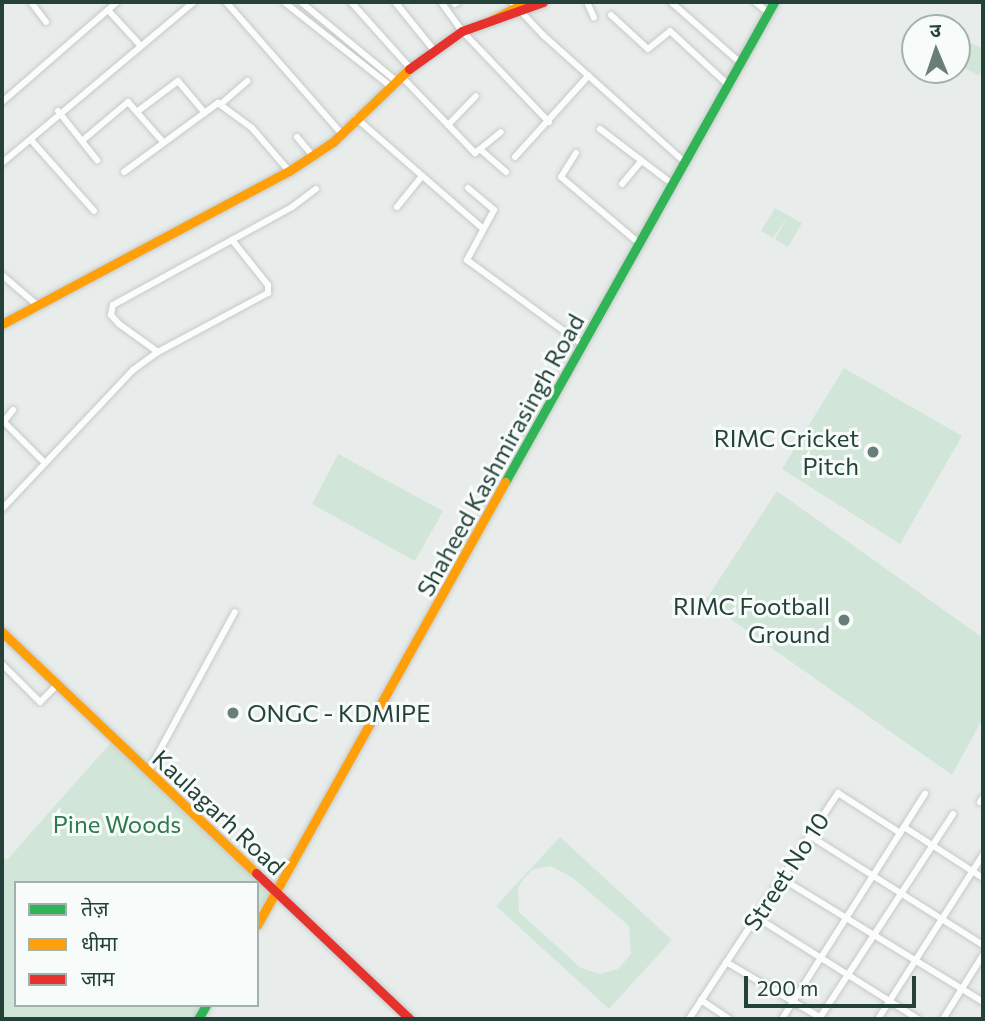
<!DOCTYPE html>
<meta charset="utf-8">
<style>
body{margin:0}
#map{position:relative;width:985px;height:1021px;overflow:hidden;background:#e8edeb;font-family:Commissioner,"Noto Sans Devanagari",sans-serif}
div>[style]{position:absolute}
.green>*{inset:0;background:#d1e6d8}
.roads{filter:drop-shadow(0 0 2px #c5cac8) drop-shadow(0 0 2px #c5cac8)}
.street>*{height:6px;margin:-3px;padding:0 3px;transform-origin:3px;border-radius:3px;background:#fcfcfc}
.fast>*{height:9px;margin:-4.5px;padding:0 4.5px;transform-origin:4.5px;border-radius:4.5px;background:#30b455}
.slow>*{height:9px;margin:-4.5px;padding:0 4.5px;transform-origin:4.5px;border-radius:4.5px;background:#ff9f0a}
.jam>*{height:9px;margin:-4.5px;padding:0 4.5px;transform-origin:4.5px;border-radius:4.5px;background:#e5322d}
.dots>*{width:19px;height:19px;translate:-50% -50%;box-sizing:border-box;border:4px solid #f7fbf9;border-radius:50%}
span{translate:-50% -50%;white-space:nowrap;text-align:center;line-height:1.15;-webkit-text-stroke:6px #f7fbf9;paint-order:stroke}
.poi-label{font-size:24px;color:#24423a}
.right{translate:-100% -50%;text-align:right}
.left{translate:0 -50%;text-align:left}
.street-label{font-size:24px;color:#24423a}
.park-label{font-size:24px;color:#2d7a4b}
.frame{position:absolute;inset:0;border:4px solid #24423a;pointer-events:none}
.legend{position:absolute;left:14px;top:881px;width:245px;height:126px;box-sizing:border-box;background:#f7fbf9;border:2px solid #a3b1ad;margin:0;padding:9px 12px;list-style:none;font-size:21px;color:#24423a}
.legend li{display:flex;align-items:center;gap:14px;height:35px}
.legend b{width:35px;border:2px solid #a3b1ad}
.north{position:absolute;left:901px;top:14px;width:70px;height:70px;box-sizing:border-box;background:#f7fbf9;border:2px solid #a3b1ad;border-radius:50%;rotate:358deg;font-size:19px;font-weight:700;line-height:28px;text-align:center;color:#24423a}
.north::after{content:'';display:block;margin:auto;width:24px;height:32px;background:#697e78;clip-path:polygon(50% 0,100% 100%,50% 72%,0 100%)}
.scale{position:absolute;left:744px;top:976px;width:172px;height:32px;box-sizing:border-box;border:4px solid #24423a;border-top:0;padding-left:9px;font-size:21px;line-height:24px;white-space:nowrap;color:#24423a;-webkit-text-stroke:5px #f7fbf9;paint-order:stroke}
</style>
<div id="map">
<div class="green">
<i style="clip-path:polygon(962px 38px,983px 49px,983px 71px,978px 75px,957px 64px)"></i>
<i style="clip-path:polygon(775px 208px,802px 223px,788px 247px,775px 239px,788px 216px,773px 238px,761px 231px)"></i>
<i style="clip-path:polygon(844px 368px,962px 436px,900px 544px,782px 469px)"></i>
<i style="clip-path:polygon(338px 454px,443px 511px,415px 561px,312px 504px)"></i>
<i style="clip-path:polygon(777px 491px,983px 638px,983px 718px,952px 775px,705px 601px)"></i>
<i style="clip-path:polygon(114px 739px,272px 889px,257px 913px,257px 883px,16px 883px,16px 1005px,202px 1005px,194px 1019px,2px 1019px,2px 856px,7px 860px)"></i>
<i style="clip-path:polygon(evenodd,560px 837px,672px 940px,609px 1009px,496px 906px,560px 837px,551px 866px,573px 878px,629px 926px,631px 954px,618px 969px,600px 974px,581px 968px,519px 912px,518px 888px,524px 878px,533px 869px,551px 866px)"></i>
</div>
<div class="roads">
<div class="street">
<i style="left:31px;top:2px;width:25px;rotate:53deg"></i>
<i style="left:226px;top:2px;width:174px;rotate:48.7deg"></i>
<i style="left:284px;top:2px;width:134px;rotate:38.3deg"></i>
<i style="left:301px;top:2px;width:122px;rotate:39.7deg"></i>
<i style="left:351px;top:2px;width:89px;rotate:48.2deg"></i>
<i style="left:395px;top:2px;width:60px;rotate:51deg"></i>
<i style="left:441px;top:2px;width:36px;rotate:54deg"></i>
<i style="left:462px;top:31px;width:126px;rotate:46.3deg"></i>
<i style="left:512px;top:2px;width:45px;rotate:46.8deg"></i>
<i style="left:543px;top:35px;width:184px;rotate:41.9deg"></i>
<i style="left:587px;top:2px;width:17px;rotate:66deg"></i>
<i style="left:671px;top:2px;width:86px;rotate:41.2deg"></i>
<i style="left:755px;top:2px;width:11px;rotate:38deg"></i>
<i style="left:455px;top:4px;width:4px;rotate:-34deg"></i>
<i style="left:108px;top:10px;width:49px;rotate:47.5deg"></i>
<i style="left:611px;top:15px;width:50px;rotate:42.6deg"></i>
<i style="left:648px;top:49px;width:28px;rotate:-39deg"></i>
<i style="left:670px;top:31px;width:74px;rotate:42.8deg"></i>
<i style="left:401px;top:76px;width:107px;rotate:46.1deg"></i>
<i style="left:475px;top:153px;width:33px;rotate:-39deg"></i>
<i style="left:2px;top:102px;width:152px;rotate:-41deg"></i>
<i style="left:221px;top:104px;width:35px;rotate:-41deg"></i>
<i style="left:58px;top:111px;width:63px;rotate:51.5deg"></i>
<i style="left:138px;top:111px;width:50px;rotate:-36.9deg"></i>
<i style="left:178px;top:81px;width:39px;rotate:50deg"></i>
<i style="left:356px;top:118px;width:167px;rotate:41.1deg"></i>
<i style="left:448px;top:125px;width:40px;rotate:-46deg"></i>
<i style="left:600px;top:129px;width:84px;rotate:37.3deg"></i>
<i style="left:297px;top:137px;width:25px;rotate:50deg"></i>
<i style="left:31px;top:140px;width:95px;rotate:48.4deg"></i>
<i style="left:83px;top:140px;width:59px;rotate:-40.2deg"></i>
<i style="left:128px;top:102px;width:53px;rotate:48.8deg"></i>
<i style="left:482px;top:151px;width:32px;rotate:41deg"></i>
<i style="left:576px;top:153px;width:28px;rotate:122deg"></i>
<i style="left:561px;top:177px;width:96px;rotate:40.3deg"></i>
<i style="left:515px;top:157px;width:110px;rotate:-47.9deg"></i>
<i style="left:2px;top:163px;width:251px;rotate:-40deg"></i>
<i style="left:124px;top:172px;width:117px;rotate:-36.3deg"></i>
<i style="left:218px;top:103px;width:42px;rotate:36.3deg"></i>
<i style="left:252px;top:128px;width:57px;rotate:49.3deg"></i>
<i style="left:622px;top:184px;width:30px;rotate:-50deg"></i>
<i style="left:468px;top:188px;width:34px;rotate:40deg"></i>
<i style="left:494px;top:210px;width:57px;rotate:118.4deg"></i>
<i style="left:467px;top:260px;width:139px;rotate:36.2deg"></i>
<i style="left:397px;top:207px;width:38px;rotate:-51deg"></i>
<i style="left:2px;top:275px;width:45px;rotate:40.5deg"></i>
<i style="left:158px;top:352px;width:48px;rotate:-144.3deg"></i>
<i style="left:119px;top:324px;width:12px;rotate:-132deg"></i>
<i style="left:111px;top:315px;width:10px;rotate:-79deg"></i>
<i style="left:113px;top:305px;width:204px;rotate:-28.7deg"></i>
<i style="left:292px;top:207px;width:30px;rotate:-37deg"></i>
<i style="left:4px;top:422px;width:58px;rotate:45deg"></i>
<i style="left:2px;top:424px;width:18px;rotate:-52deg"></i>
<i style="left:2px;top:509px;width:191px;rotate:-46.7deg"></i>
<i style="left:133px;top:370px;width:31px;rotate:-36deg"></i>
<i style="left:158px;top:352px;width:125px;rotate:-28.2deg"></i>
<i style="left:268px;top:293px;width:8px;rotate:-90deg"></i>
<i style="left:268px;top:285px;width:58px;rotate:-128.7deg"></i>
<i style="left:2px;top:664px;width:54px;rotate:45deg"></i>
<i style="left:40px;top:702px;width:24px;rotate:-45deg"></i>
<i style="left:148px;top:772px;width:182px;rotate:-61.5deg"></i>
<i style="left:980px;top:802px;width:5px;rotate:-53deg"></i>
<i style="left:904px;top:827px;width:94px;rotate:32.8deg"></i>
<i style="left:810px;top:836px;width:204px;rotate:32.2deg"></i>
<i style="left:781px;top:878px;width:237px;rotate:31.5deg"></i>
<i style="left:756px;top:917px;width:191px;rotate:32.2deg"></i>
<i style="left:726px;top:962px;width:110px;rotate:30.5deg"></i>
<i style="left:701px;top:1000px;width:34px;rotate:34deg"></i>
<i style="left:689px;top:1019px;width:271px;rotate:-56.6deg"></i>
<i style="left:838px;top:793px;width:74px;rotate:32.8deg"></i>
<i style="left:782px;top:1019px;width:267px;rotate:-57.6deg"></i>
<i style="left:819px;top:1019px;width:245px;rotate:-56.8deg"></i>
<i style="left:878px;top:1019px;width:195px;rotate:-57.4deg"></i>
<i style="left:943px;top:1019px;width:75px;rotate:-58deg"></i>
</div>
<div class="fast">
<i style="left:505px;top:482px;width:550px;rotate:-60.73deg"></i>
<i style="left:198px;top:1019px;width:16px;rotate:-60deg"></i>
</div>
<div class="slow">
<i style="left:490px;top:21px;width:41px;rotate:-27.8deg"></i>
<i style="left:2px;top:324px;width:325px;rotate:-28.1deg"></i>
<i style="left:289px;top:171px;width:53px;rotate:-33.4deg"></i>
<i style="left:333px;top:142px;width:105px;rotate:-43.8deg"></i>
<i style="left:2px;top:632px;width:350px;rotate:43.5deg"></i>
<i style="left:257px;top:925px;width:508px;rotate:-60.76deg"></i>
</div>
<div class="jam">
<i style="left:409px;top:69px;width:65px;rotate:-35.6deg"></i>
<i style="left:462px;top:31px;width:86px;rotate:-19.7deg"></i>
<i style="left:256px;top:873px;width:212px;rotate:43.5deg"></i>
</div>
</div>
<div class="dots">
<i style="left:873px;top:452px;background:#697e78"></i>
<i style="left:844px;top:620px;background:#697e78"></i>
<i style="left:233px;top:713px;background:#697e78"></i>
</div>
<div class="poi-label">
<span class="right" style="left:859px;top:452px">RIMC Cricket<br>Pitch</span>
<span class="right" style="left:830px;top:620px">RIMC Football<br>Ground</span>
<span class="left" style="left:247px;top:713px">ONGC - KDMIPE</span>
</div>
<div class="street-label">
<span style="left:500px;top:455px;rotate:-61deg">Shaheed Kashmirasingh Road</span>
<span style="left:219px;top:812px;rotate:43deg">Kaulagarh Road</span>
<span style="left:786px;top:871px;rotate:-57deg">Street No 10</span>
</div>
<div class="park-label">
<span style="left:117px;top:824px">Pine Woods</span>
</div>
<div class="frame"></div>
<ul class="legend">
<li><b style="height:9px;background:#30b455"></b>तेज़</li>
<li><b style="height:9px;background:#ff9f0a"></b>धीमा</li>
<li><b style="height:9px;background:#e5322d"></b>जाम</li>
</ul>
<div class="north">उ</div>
<div class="scale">200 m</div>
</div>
